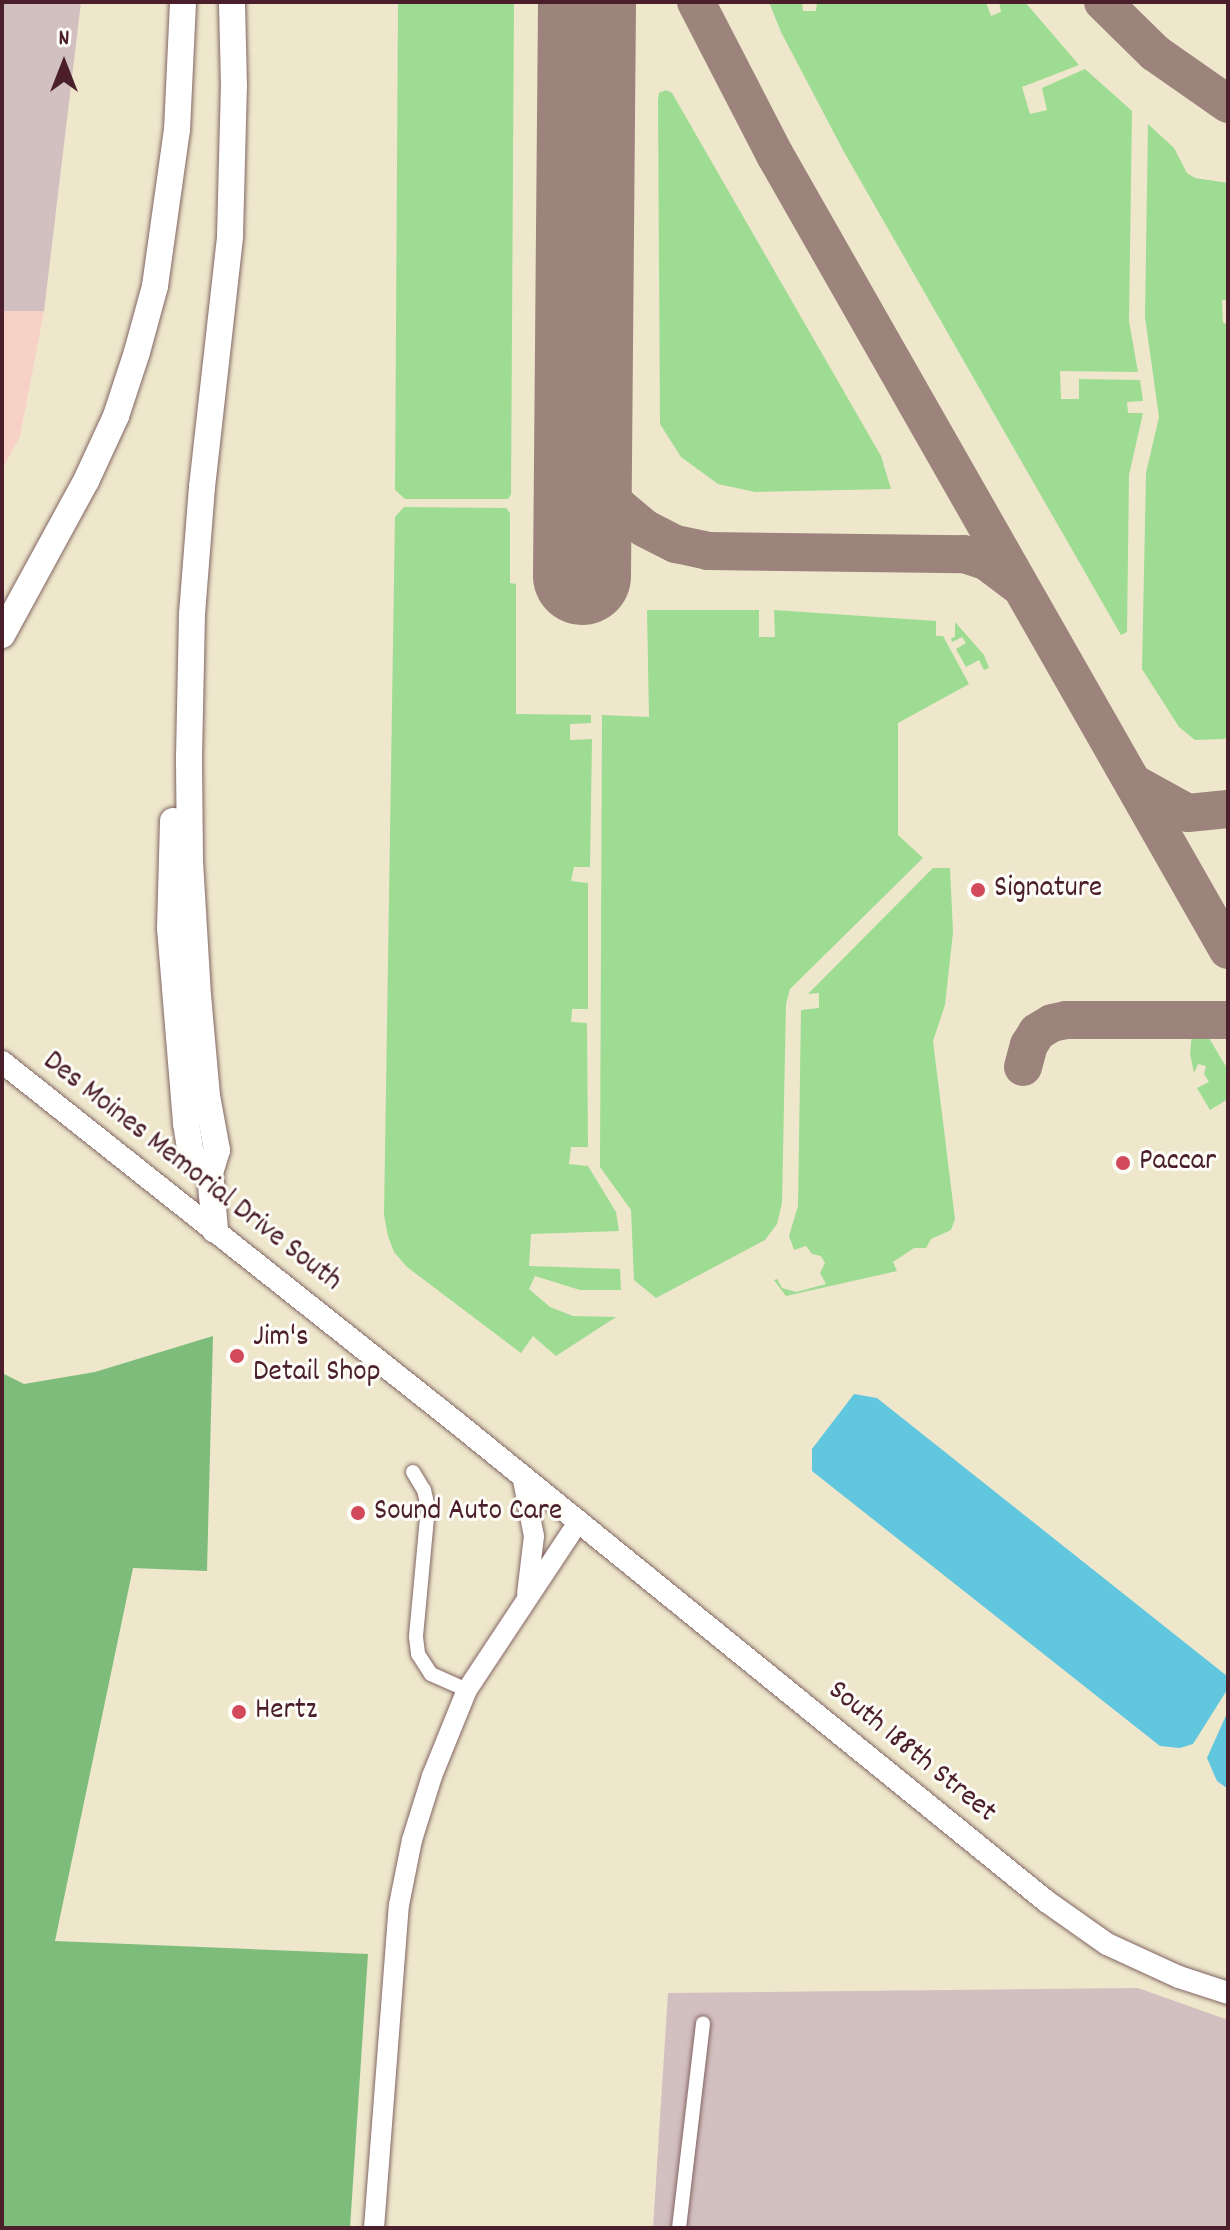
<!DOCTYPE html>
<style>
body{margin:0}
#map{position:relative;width:1230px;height:2230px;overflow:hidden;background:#eee7cc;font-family:Dekko,sans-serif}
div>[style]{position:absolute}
.built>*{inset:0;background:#f7d1c6}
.industrial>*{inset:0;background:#d2bfbf}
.green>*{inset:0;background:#9ddc92}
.forest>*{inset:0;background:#7ebc7c}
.water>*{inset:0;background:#61c7de}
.taxiway>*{height:38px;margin:-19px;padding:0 19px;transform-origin:19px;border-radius:19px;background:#9c837c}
.runway>*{height:98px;margin:-49px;padding:0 49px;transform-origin:49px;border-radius:49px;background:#9c837c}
.roads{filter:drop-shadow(0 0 2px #836563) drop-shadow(0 0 2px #836563)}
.street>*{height:14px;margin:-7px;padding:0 7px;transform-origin:7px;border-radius:7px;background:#fff}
.secondary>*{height:20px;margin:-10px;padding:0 10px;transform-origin:10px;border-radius:10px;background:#fff}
.primary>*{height:22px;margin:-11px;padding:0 11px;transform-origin:11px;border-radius:11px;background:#fff}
.highway>*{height:26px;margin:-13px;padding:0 13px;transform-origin:13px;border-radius:13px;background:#fff}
.dots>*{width:22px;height:22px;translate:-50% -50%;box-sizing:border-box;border:4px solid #fdfcf7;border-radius:50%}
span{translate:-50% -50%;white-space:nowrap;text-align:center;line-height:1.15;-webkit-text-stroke:6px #fdfcf7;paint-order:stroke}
.poi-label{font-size:30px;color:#4a1f2b}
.left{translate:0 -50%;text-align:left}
.street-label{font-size:30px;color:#4a1f2b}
.frame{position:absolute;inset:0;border:4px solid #4a1f2b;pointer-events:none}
.north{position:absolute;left:24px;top:24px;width:80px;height:80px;-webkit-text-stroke:6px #fdfcf7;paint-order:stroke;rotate:0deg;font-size:22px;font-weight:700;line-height:32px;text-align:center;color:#4a1f2b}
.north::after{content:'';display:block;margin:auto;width:28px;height:36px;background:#4a1f2b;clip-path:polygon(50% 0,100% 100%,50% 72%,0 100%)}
</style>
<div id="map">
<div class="built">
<i style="clip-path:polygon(2px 311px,44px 311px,20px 436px,2px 470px)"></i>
</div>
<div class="industrial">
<i style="clip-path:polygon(2px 2px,81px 2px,44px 311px,2px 311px)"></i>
<i style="clip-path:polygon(1138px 1988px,1228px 2020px,1228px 2228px,653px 2228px,668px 1993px)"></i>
</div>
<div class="green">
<i style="clip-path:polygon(398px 2px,514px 2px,511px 494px,508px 499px,405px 499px,395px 490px)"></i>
<i style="clip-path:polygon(769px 2px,802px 2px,803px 11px,816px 11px,817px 2px,986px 2px,991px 16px,1001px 12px,999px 2px,1025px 2px,1079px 65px,1022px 87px,1030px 114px,1047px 110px,1042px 88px,1085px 69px,1132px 111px,1129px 321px,1138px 372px,1060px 371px,1061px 399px,1079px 399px,1079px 379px,1140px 380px,1143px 401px,1127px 402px,1128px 413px,1143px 413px,1129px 475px,1127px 632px,1121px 635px,844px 152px,781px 32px)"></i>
<i style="clip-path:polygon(666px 90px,672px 93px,881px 456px,891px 489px,755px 492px,718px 484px,681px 457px,660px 424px,658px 100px,659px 93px)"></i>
<i style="clip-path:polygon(1148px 124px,1174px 148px,1187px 173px,1195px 178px,1228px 183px,1228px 300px,1222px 300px,1223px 323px,1228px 324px,1228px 736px,1224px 739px,1195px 740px,1179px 727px,1142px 669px,1146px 473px,1159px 417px,1145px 317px)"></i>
<i style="clip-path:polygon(404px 507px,506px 508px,510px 513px,510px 583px,516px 584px,516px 714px,591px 715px,591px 723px,570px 724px,570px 740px,592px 739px,590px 867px,574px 867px,571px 881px,588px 883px,588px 1009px,572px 1009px,571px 1022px,587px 1023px,588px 1147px,571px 1147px,569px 1164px,588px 1166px,616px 1212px,619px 1231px,531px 1234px,529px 1266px,620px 1269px,621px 1290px,580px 1290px,535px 1276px,529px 1289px,550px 1307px,573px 1316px,616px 1317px,556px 1356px,533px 1336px,521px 1353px,407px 1267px,394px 1252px,388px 1236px,384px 1215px,395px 517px)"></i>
<i style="clip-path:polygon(647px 610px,759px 610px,759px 637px,775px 637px,774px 610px,936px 621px,936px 636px,943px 636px,969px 684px,898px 723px,898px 835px,923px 858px,790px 989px,786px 1004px,782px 1203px,777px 1224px,765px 1240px,656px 1298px,634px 1280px,631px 1210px,600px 1167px,602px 715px,649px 717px)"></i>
<i style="clip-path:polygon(955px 622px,984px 655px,989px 668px,984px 670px,979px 660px,966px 667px,956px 649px,966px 643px,962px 637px,952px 642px,951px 638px,955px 637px)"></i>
<i style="clip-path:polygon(933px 868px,950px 868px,953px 932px,945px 1005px,933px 1041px,955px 1219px,951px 1230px,931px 1239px,926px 1248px,914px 1248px,893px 1262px,897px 1271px,786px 1296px,774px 1280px,777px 1279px,782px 1288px,796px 1292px,826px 1284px,820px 1273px,825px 1263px,821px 1256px,812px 1254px,806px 1246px,794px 1250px,789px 1236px,798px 1206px,801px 1010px,819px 1008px,819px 993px,808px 994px)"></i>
<i style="clip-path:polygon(1192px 1033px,1206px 1033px,1228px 1070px,1228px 1099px,1210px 1110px,1197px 1088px,1209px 1082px,1204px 1074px,1206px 1066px,1198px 1064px,1194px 1073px,1190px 1054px)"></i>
</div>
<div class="forest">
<i style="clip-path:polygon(213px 1336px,207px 1571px,133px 1568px,55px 1941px,368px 1954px,350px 2228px,2px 2228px,2px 1373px,24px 1384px,95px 1372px)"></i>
</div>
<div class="water">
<i style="clip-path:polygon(854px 1394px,877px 1398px,1227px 1676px,1227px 1690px,1193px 1744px,1180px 1748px,1160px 1746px,812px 1471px,812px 1449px)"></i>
<i style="clip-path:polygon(1228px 1711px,1228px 1789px,1217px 1781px,1207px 1758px)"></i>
</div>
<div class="taxiway">
<i style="left:696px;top:2px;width:172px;rotate:62.7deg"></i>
<i style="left:775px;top:155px;width:915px;rotate:60.33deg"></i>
<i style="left:1103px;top:2px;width:73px;rotate:44.4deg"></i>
<i style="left:1155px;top:53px;width:89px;rotate:34.9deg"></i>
<i style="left:585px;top:423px;width:56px;rotate:75.5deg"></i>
<i style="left:599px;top:477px;width:33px;rotate:57deg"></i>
<i style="left:617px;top:505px;width:35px;rotate:40deg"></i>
<i style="left:644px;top:528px;width:36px;rotate:27deg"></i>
<i style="left:676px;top:544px;width:33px;rotate:12deg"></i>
<i style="left:708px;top:551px;width:256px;rotate:0.7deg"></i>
<i style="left:964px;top:554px;width:23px;rotate:18deg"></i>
<i style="left:986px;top:561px;width:39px;rotate:37deg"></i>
<i style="left:1135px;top:784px;width:60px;rotate:28.7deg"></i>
<i style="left:1188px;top:813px;width:40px;rotate:-5.7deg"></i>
<i style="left:1023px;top:1067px;width:23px;rotate:-75deg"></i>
<i style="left:1029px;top:1045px;width:15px;rotate:-58deg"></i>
<i style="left:1037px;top:1032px;width:17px;rotate:-31deg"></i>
<i style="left:1052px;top:1023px;width:14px;rotate:-12deg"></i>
<i style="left:1066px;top:1020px;width:162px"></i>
</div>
<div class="runway">
<i style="left:582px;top:576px;width:574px;rotate:-89.5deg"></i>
</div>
<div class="roads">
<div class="street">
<i style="left:413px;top:1472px;width:21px;rotate:59deg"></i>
<i style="left:424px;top:1490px;width:17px;rotate:77deg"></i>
<i style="left:428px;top:1507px;width:131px;rotate:95.3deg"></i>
<i style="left:416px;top:1637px;width:17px;rotate:83deg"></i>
<i style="left:418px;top:1654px;width:24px;rotate:57deg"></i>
<i style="left:431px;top:1674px;width:39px;rotate:24deg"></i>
<i style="left:679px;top:2228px;width:206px;rotate:-83.3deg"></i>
</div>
<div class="secondary">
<i style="left:522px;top:1475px;width:62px;rotate:78.9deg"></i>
<i style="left:534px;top:1536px;width:58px;rotate:96.9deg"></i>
<i style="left:374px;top:2228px;width:324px;rotate:-85.6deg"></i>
<i style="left:399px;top:1905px;width:66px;rotate:-78.7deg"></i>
<i style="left:412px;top:1840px;width:67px;rotate:-72.6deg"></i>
<i style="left:432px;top:1776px;width:93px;rotate:-67.9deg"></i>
<i style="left:467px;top:1690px;width:203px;rotate:-56.5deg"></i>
</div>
<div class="primary">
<i style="left:2px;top:1062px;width:581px;rotate:38.43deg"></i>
<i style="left:457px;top:1423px;width:759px;rotate:39.06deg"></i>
<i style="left:1046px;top:1901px;width:75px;rotate:35.2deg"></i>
<i style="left:1107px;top:1944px;width:79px;rotate:24.6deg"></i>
<i style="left:1179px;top:1977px;width:52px;rotate:18.1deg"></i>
</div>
<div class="highway">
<i style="left:2px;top:635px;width:175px;rotate:-61.4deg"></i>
<i style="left:86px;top:481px;width:72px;rotate:-65.2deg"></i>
<i style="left:116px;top:416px;width:67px;rotate:-71.8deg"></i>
<i style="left:137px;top:352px;width:68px;rotate:-74.7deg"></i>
<i style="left:155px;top:286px;width:158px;rotate:-82deg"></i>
<i style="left:177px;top:130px;width:128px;rotate:-87.3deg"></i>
<i style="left:173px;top:821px;width:107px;rotate:91.6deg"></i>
<i style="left:170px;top:928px;width:196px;rotate:85.3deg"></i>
<i style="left:186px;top:1123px;width:31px;rotate:81deg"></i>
<i style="left:191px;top:1154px;width:27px;rotate:45deg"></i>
<i style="left:215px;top:1230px;width:57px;rotate:-95deg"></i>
<i style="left:210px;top:1173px;width:24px;rotate:-73deg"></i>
<i style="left:217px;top:1150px;width:55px;rotate:-100.5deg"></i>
<i style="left:207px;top:1096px;width:100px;rotate:-95.1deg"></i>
<i style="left:198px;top:996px;width:136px;rotate:-93.4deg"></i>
<i style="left:190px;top:860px;width:103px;rotate:-90.6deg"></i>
<i style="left:189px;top:757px;width:143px;rotate:-88.8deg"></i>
<i style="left:192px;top:614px;width:127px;rotate:-85.5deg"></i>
<i style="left:202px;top:487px;width:253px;rotate:-83.6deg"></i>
<i style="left:230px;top:236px;width:150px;rotate:-88.5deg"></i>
<i style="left:234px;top:86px;width:84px;rotate:-91.4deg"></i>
</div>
</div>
<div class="dots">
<i style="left:978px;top:890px;background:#d1495b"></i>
<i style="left:1123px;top:1163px;background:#d1495b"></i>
<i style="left:237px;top:1356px;background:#d1495b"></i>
<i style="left:358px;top:1513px;background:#d1495b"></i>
<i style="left:239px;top:1712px;background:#d1495b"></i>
</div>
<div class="poi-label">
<span class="left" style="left:994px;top:890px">Signature</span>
<span class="left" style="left:1139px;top:1163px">Paccar</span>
<span class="left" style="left:253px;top:1356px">Jim's<br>Detail Shop</span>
<span class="left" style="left:374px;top:1513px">Sound Auto Care</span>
<span class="left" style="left:255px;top:1712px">Hertz</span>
</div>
<div class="street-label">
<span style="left:191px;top:1173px;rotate:38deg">Des Moines Memorial Drive South</span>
<span style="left:911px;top:1753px;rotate:39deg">South 188th Street</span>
</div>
<div class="frame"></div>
<div class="north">N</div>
</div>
